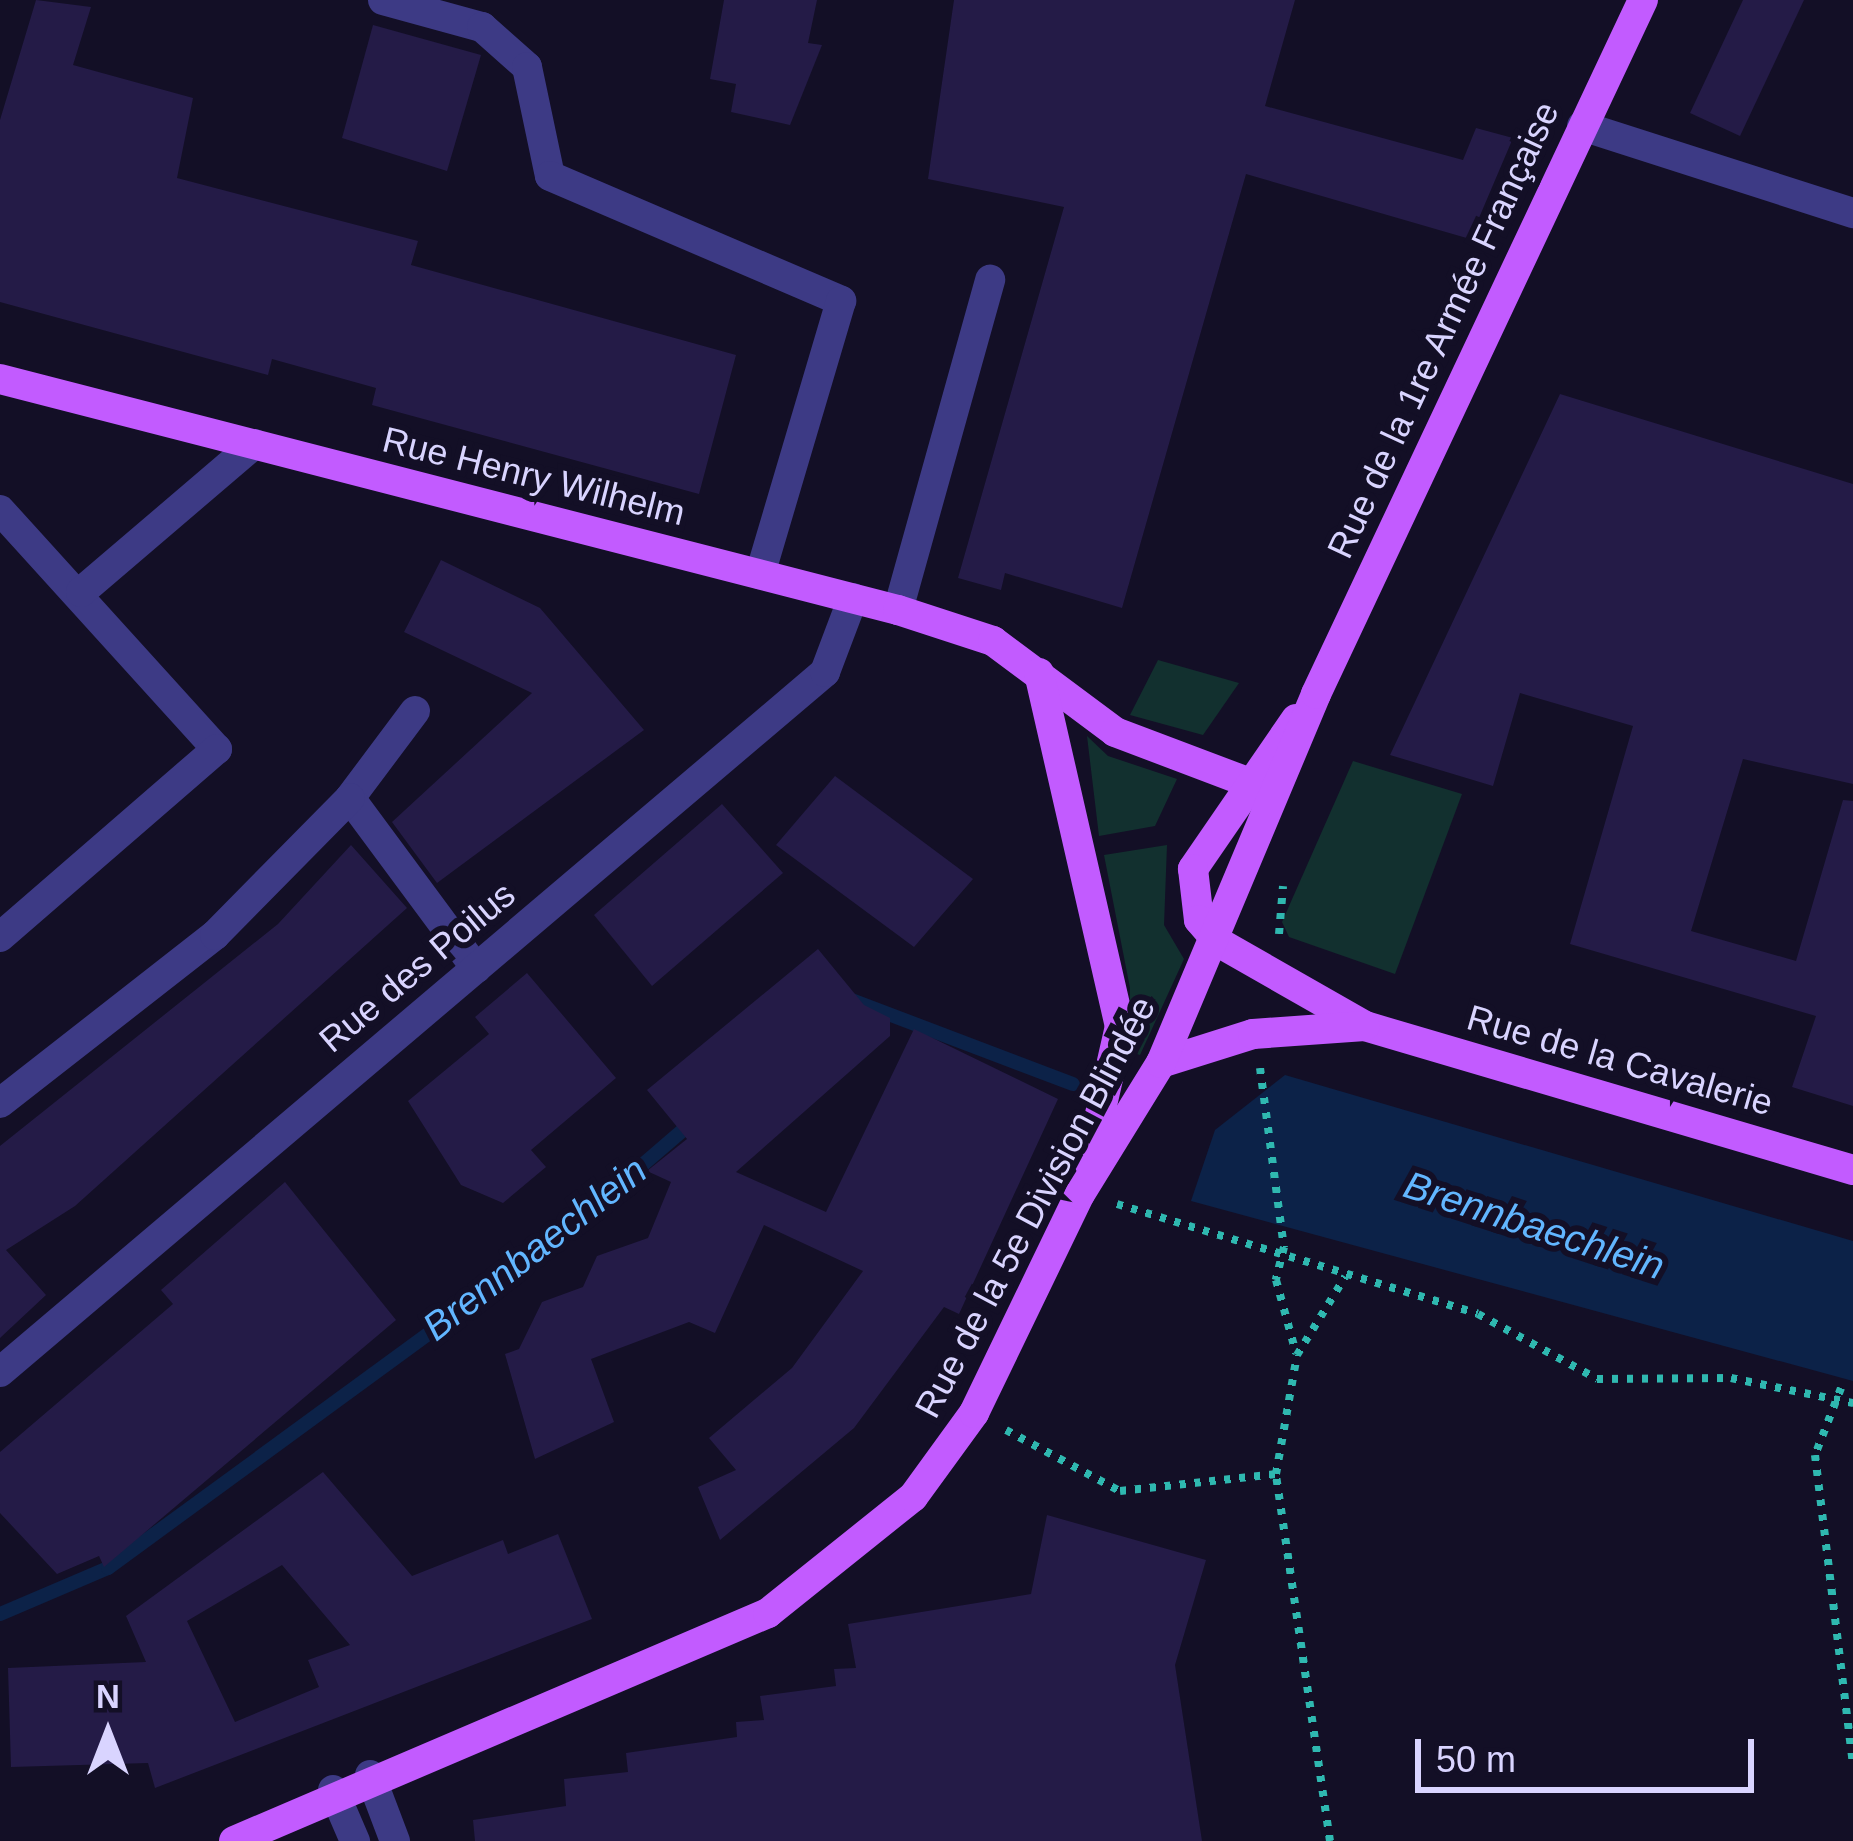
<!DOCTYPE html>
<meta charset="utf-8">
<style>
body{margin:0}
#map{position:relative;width:1853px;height:1841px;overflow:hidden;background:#130f26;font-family:Arial,sans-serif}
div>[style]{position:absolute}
.green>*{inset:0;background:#12302f}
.water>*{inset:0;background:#0c2248}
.stream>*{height:14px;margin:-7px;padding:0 7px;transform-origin:7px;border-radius:7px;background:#0c2248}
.building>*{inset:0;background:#241b47}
.path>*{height:8px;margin-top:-4px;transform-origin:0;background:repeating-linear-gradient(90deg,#2fb8b0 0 6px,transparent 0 15px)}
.minor>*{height:30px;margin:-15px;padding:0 15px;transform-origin:15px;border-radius:15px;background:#3d3a85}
.major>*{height:30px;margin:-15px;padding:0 15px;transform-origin:15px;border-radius:15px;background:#c25bff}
span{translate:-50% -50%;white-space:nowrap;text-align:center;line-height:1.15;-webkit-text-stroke:12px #130f26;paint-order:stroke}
.street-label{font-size:36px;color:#d9d4ff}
.water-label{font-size:39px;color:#62b6ff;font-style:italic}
.north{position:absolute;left:48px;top:1673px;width:120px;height:120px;-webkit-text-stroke:9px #130f26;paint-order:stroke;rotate:0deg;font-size:33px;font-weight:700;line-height:48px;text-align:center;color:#d9d4ff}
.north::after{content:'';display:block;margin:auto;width:42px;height:54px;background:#d9d4ff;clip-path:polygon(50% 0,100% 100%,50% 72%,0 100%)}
.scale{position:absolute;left:1415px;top:1739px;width:339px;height:54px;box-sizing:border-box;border:6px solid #d9d4ff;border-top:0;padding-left:15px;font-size:36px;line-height:42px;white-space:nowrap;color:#d9d4ff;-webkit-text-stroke:9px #130f26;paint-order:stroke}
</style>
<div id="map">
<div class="green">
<i style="clip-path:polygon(1158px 660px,1239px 683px,1203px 735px,1130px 715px)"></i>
<i style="clip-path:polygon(1087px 736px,1108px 756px,1177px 779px,1155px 826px,1099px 836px)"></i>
<i style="clip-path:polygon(1353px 761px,1462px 794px,1395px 974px,1289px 937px,1282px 922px)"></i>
<i style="clip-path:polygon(1167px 845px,1164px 925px,1184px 959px,1140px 1055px,1130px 1052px,1130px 988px,1104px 855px)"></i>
</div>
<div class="water">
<i style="clip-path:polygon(1285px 1075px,1853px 1241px,1853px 1381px,1191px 1201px,1215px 1130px)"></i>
</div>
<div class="stream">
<i style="left:841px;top:996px;width:248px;rotate:20.8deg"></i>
<i style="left:0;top:1614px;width:117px;rotate:-23.1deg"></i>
<i style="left:108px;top:1568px;width:544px;rotate:-36.17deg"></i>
<i style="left:547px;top:1247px;width:190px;rotate:-40.7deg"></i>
</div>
<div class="building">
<i style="clip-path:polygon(36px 0,91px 7px,73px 65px,193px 98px,177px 178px,418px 241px,411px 265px,736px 355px,699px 494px,372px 405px,376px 388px,272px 359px,268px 375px,0 302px,0 120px)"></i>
<i style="clip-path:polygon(724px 0,817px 0,808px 43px,822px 45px,790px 125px,731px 112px,736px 84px,710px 79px)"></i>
<i style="clip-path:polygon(954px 0,1295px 0,1265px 106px,1463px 160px,1476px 128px,1513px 138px,1470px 239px,1246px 174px,1122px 608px,1005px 573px,1001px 590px,958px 578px,1064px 207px,928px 179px)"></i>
<i style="clip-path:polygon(1743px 0,1804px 0,1740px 136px,1690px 113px)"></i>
<i style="clip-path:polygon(373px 25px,481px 55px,447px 171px,342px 138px)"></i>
<i style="clip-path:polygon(1560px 394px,1853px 484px,1853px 784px,1743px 759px,1691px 931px,1796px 961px,1843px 800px,1853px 801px,1853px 1106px,1792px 1087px,1816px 1016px,1570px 944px,1633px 726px,1520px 693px,1493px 786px,1390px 755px)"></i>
<i style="clip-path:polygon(441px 560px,540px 608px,644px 730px,437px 883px,392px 822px,532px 693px,404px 632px)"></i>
<i style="clip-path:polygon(835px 776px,973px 879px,914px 947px,776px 845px)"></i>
<i style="clip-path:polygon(722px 804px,783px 873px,652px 986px,594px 915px)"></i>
<i style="clip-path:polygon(351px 845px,407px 908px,75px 1206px,6px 1250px,46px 1295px,0 1338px,0 1146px,278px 924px)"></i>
<i style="clip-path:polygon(818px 949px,864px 1005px,890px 1018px,890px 1036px,736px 1172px,826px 1212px,914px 1029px,1058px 1099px,959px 1314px,944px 1307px,854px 1428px,720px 1540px,698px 1487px,736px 1470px,709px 1438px,792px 1368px,863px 1271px,764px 1225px,715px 1333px,689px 1322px,591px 1359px,614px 1422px,535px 1459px,505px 1354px,519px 1349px,542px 1302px,583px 1287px,597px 1256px,648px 1238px,671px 1182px,647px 1171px,687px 1139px,647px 1090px)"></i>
<i style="clip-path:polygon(527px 973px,616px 1078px,531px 1150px,546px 1167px,503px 1203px,461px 1185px,408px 1101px,489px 1034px,475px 1017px)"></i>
<i style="clip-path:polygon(285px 1182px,396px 1320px,104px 1567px,99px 1556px,57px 1574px,0 1513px,0 1452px,173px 1304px,161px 1290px)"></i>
<i style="clip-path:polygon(evenodd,323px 1472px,412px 1576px,503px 1540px,508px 1554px,558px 1534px,592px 1619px,155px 1788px,148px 1763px,11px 1767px,8px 1668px,146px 1662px,126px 1616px,323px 1472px,282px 1565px,350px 1645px,308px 1660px,319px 1687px,235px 1722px,187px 1621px,282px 1565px)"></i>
<i style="clip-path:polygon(1047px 1515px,1206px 1560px,1175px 1665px,1202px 1841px,475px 1841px,473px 1820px,566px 1806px,564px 1779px,628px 1772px,626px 1753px,737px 1737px,736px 1722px,764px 1720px,760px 1696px,836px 1686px,834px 1669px,856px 1668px,848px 1624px,1031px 1594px)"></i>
</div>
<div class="path">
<i style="left:1279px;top:934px;width:48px;rotate:-85.2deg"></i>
<i style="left:1260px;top:1068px;width:181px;rotate:82.4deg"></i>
<i style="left:1284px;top:1247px;width:34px;rotate:104deg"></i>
<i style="left:1276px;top:1280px;width:76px;rotate:74.7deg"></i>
<i style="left:1117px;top:1204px;width:377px;rotate:16.9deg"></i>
<i style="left:1478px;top:1314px;width:136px;rotate:28.6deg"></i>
<i style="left:1597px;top:1379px;width:134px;rotate:-0.4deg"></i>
<i style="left:1731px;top:1378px;width:125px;rotate:11.6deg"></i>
<i style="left:1841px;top:1388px;width:72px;rotate:111.2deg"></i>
<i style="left:1815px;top:1455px;width:311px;rotate:83deg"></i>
<i style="left:1006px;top:1430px;width:129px;rotate:28.2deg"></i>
<i style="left:1120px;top:1491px;width:157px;rotate:-6.2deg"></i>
<i style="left:1330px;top:1841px;width:371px;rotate:-98.4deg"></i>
<i style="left:1276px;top:1474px;width:121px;rotate:-80deg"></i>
<i style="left:1297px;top:1355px;width:92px;rotate:-58.4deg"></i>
</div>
<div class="minor">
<i style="left:383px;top:0;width:103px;rotate:15.3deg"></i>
<i style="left:482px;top:27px;width:60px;rotate:41.6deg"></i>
<i style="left:527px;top:67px;width:111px;rotate:78.1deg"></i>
<i style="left:550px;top:176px;width:317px;rotate:23.2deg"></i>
<i style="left:841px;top:301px;width:285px;rotate:106.5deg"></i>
<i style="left:1582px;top:126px;width:285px;rotate:17.8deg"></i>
<i style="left:0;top:510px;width:323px;rotate:47.8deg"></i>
<i style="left:217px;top:749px;width:287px;rotate:139.1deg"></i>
<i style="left:81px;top:592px;width:228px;rotate:-40.5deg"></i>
<i style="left:898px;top:610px;width:343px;rotate:-74.4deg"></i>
<i style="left:415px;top:711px;width:109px;rotate:126.8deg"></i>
<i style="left:350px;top:798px;width:212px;rotate:53.5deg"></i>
<i style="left:0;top:1103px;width:273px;rotate:-38deg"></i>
<i style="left:215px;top:935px;width:192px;rotate:-45.4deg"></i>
<i style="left:0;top:1372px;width:1082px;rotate:-40.31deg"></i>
<i style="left:825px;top:672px;width:79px;rotate:-69.3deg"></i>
<i style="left:370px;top:1775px;width:71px;rotate:69.3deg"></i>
<i style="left:333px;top:1790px;width:56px;rotate:66.7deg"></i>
</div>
<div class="major">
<i style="left:0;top:379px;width:927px;rotate:14.43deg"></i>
<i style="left:898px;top:610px;width:100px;rotate:18.1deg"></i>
<i style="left:993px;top:641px;width:152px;rotate:36.7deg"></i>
<i style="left:1115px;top:732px;width:139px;rotate:20.7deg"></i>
<i style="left:1039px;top:673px;width:362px;rotate:77.1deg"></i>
<i style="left:1120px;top:1026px;width:140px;rotate:102.8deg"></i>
<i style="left:1296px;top:719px;width:182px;rotate:124.5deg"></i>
<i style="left:1193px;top:869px;width:51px;rotate:83.3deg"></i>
<i style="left:1199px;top:920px;width:29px;rotate:49deg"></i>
<i style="left:1218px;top:942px;width:169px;rotate:29.7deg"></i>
<i style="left:1365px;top:1026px;width:509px;rotate:16.44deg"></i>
<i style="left:1161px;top:1063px;width:96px;rotate:-17.5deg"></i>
<i style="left:1253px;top:1034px;width:112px;rotate:-4.1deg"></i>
<i style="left:234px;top:1841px;width:581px;rotate:-23.12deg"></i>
<i style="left:768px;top:1613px;width:186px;rotate:-38.7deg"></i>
<i style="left:913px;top:1497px;width:104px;rotate:-54deg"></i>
<i style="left:974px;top:1413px;width:243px;rotate:-64.2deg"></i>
<i style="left:1080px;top:1194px;width:154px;rotate:-58.3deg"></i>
<i style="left:1161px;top:1063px;width:400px;rotate:-67.2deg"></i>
<i style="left:1316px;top:694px;width:767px;rotate:-64.77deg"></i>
</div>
<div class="street-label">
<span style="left:1443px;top:330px;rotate:-65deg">Rue de la 1re Armée Française</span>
<span style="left:534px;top:476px;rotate:14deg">Rue Henry Wilhelm</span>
<span style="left:417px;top:967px;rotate:-40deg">Rue des Poilus</span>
<span style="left:1620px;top:1060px;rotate:16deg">Rue de la Cavalerie</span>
<span style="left:1035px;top:1207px;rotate:-62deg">Rue de la 5e Division Blindée</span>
</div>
<div class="water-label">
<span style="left:1534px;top:1226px;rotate:18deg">Brennbaechlein</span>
<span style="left:535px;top:1249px;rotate:-38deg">Brennbaechlein</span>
</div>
<div class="north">N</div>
<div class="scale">50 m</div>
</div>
